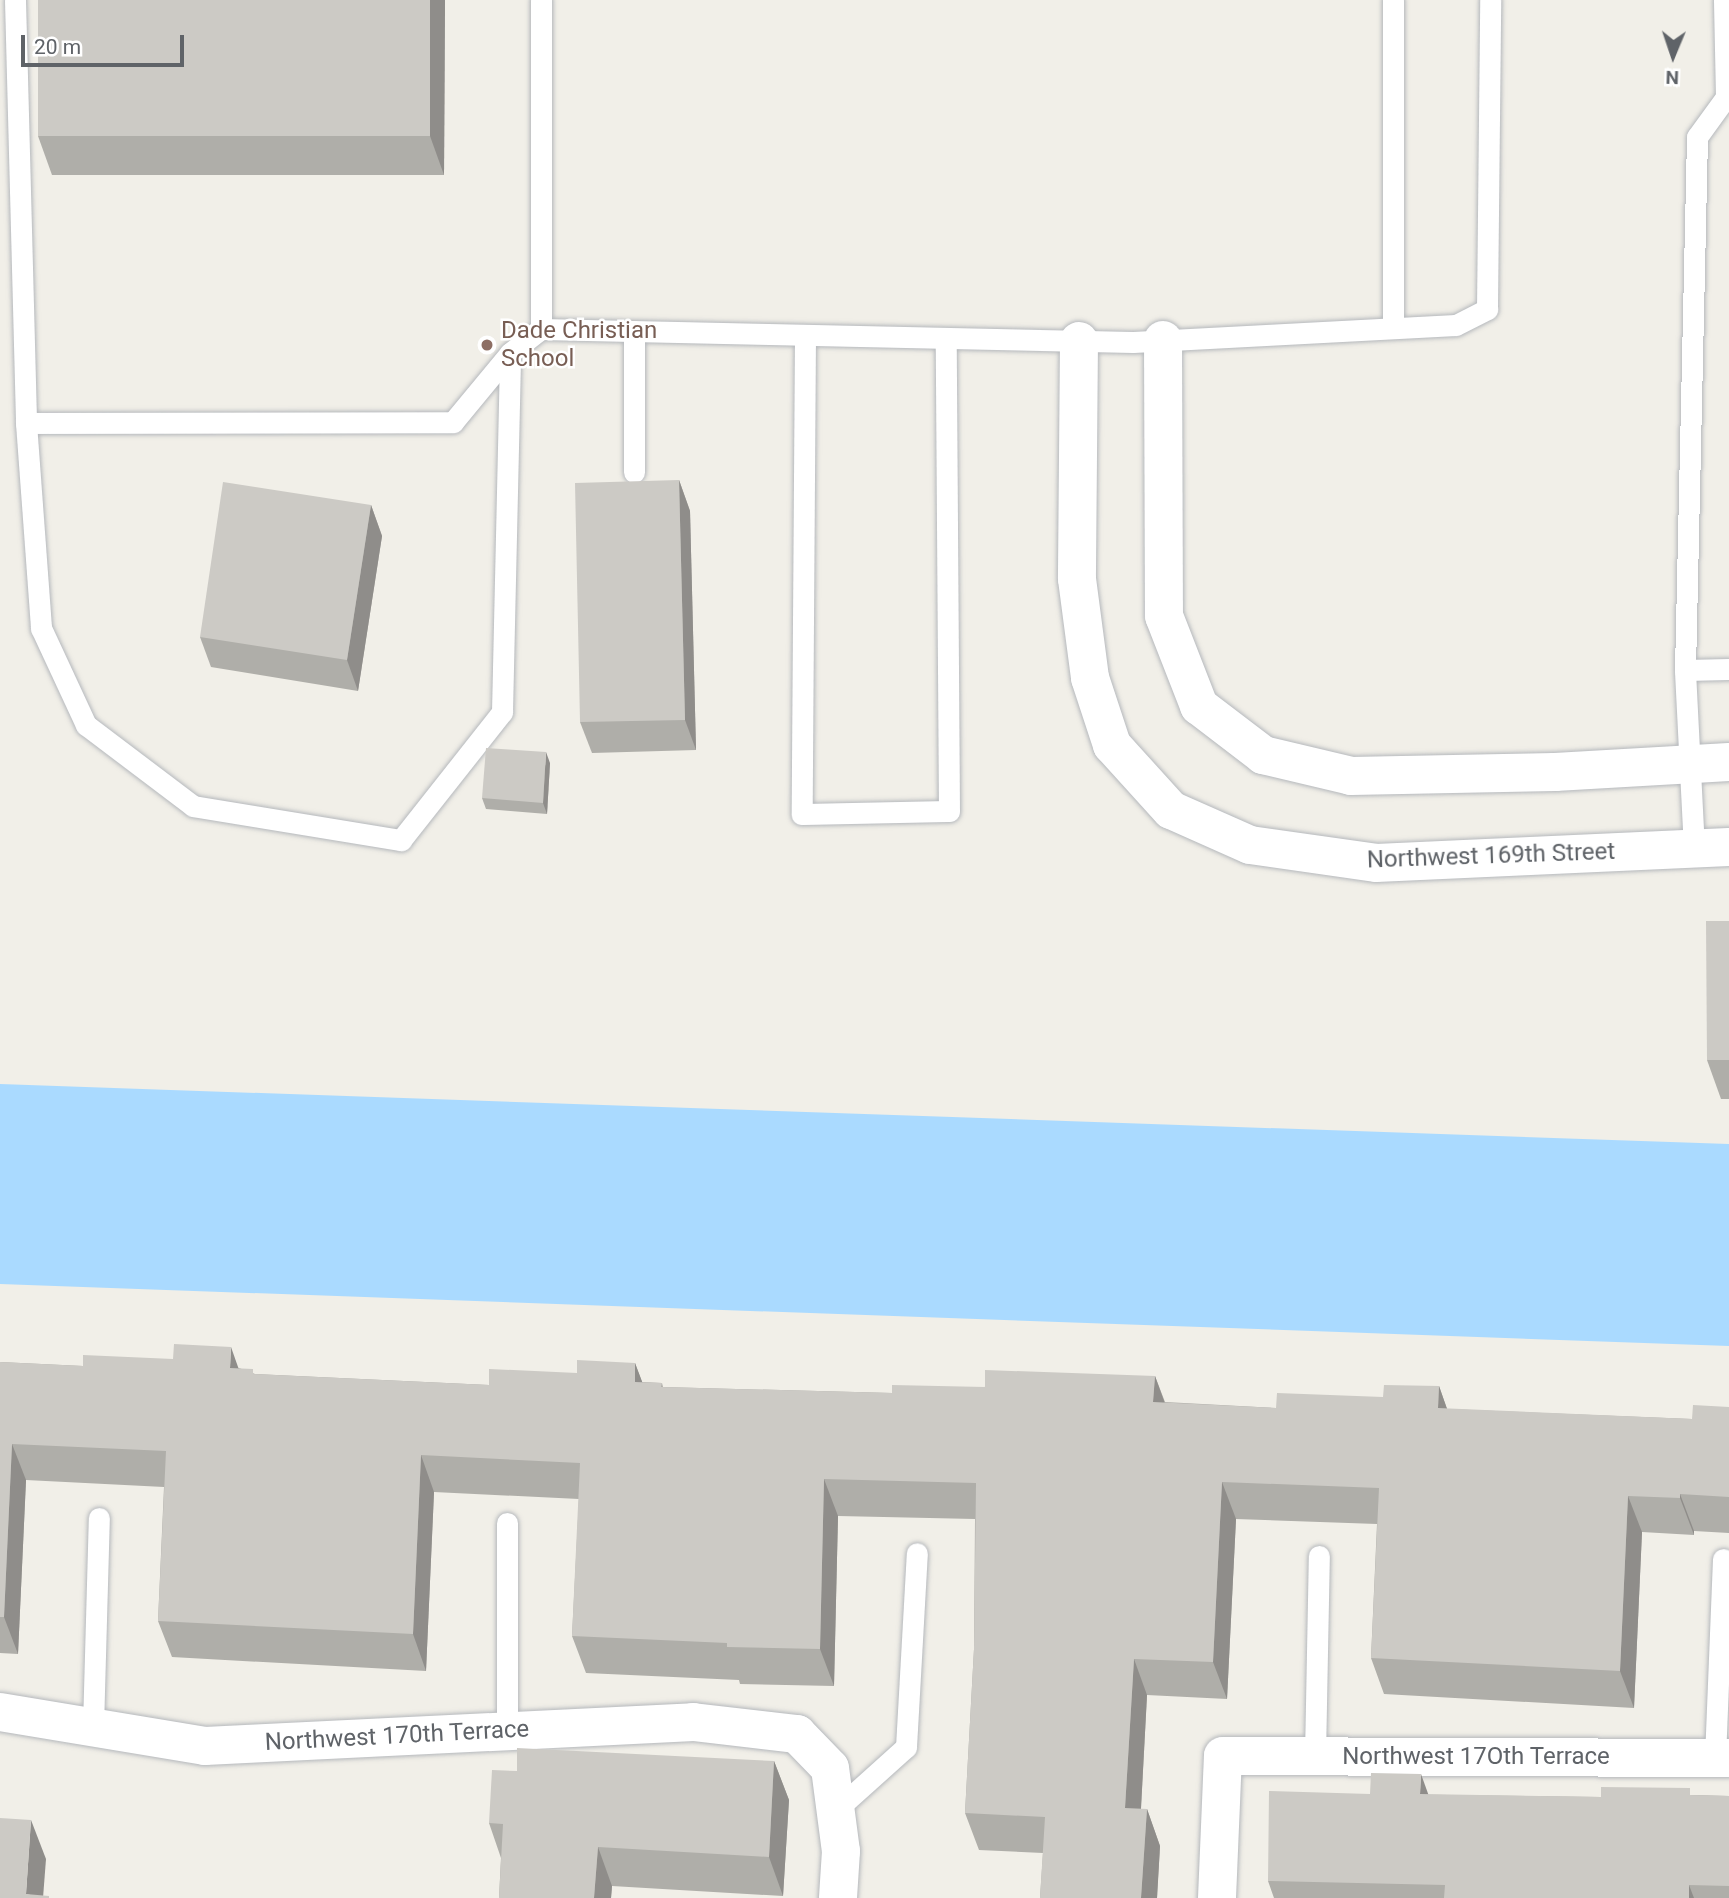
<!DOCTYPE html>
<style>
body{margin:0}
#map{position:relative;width:1729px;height:1898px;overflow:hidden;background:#f1efe8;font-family:Roboto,sans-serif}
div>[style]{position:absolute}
.water>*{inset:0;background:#aadaff}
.roads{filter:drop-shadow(0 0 2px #b5b8bc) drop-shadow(0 0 2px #b5b8bc)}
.service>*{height:21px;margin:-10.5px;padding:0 10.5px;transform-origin:10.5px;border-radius:10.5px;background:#fff}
.minor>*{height:38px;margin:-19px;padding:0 19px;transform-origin:19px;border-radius:19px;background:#fff}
.wall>*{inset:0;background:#afaea9}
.shaded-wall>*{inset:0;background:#8f8d8a}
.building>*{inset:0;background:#cccac5}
.dots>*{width:19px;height:19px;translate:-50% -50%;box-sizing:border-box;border:4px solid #fff;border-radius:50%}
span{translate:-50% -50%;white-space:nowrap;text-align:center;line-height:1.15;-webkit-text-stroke:5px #fff;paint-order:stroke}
.education-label{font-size:24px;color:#785e54}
.left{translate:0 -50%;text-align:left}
.street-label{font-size:24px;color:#5f6368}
.north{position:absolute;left:1638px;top:21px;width:70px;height:70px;-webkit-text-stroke:5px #fff;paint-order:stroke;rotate:182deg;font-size:19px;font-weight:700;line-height:28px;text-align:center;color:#5f6368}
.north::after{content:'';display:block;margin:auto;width:24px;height:32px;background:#5f6368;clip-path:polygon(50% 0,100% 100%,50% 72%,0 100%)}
.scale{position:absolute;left:21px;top:35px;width:163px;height:32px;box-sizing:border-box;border:4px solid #5f6368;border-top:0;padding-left:9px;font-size:21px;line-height:24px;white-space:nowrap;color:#5f6368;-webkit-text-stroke:5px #fff;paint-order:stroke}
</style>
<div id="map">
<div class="water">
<i style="clip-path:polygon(0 1084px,1729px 1144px,1729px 1346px,0 1284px)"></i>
</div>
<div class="roads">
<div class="service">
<i style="left:15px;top:0;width:423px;rotate:88.5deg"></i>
<i style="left:26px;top:423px;width:427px;rotate:-0.1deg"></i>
<i style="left:453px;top:422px;width:89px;rotate:-50.4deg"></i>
<i style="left:510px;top:353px;width:39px;rotate:-38deg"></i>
<i style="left:541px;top:329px;width:592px;rotate:1.26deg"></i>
<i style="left:1133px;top:342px;width:323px;rotate:-3deg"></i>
<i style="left:1456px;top:325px;width:35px;rotate:-27deg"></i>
<i style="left:1487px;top:309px;width:309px;rotate:-89.4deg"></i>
<i style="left:541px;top:0;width:329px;rotate:90deg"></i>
<i style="left:1393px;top:328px;width:328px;rotate:-90deg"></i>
<i style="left:634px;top:331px;width:141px;rotate:90deg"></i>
<i style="left:805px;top:335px;width:479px;rotate:90.4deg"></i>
<i style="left:802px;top:814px;width:147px;rotate:-1.2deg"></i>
<i style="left:949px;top:811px;width:473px;rotate:-90.4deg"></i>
<i style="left:26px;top:423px;width:206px;rotate:85.8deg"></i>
<i style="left:41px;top:628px;width:107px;rotate:65.1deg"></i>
<i style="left:86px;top:725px;width:134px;rotate:37.1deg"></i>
<i style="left:193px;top:806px;width:211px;rotate:9.3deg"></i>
<i style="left:401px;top:840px;width:163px;rotate:-51.7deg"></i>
<i style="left:502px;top:712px;width:359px;rotate:-88.7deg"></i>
<i style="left:1685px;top:670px;width:44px;rotate:-1.3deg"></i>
<i style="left:1694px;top:849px;width:179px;rotate:-92.9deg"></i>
<i style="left:1685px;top:670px;width:533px;rotate:-88.71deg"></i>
<i style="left:1697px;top:137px;width:49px;rotate:-54.1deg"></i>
<i style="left:1726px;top:97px;width:97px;rotate:-91.2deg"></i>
<i style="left:507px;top:1523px;width:208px;rotate:90deg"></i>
<i style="left:93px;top:1727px;width:209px;rotate:-88.4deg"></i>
<i style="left:1315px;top:1756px;width:200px;rotate:-88.9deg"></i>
<i style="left:1715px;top:1758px;width:199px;rotate:-87.7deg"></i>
<i style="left:836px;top:1810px;width:94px;rotate:-42deg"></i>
<i style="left:906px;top:1747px;width:194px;rotate:-86.8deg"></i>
</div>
<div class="minor">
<i style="left:1163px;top:340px;width:276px;rotate:89.8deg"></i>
<i style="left:1164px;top:616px;width:97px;rotate:68.7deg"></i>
<i style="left:1199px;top:706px;width:81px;rotate:37.4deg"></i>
<i style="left:1263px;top:755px;width:90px;rotate:13.4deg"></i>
<i style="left:1351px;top:776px;width:204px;rotate:-1.1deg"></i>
<i style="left:1555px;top:772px;width:174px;rotate:-3.3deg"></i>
<i style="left:1079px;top:341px;width:238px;rotate:90.5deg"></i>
<i style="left:1077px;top:579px;width:100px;rotate:82.5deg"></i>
<i style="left:1090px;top:678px;width:71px;rotate:71.8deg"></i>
<i style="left:1112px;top:745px;width:88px;rotate:47.8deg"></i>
<i style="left:1171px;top:810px;width:86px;rotate:23.9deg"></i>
<i style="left:1250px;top:845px;width:127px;rotate:8.1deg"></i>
<i style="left:1376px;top:863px;width:353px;rotate:-2.6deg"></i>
<i style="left:0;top:1712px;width:208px;rotate:9.4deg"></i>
<i style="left:205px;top:1746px;width:489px;rotate:-2.8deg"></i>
<i style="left:693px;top:1722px;width:105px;rotate:6.6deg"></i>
<i style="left:797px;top:1734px;width:47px;rotate:45.9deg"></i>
<i style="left:830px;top:1768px;width:84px;rotate:82.5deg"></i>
<i style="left:841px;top:1851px;width:47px;rotate:93.7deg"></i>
<i style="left:1217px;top:1898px;width:142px;rotate:-87.6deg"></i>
<i style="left:1223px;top:1756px;width:506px;rotate:0.23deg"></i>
</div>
</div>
<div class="wall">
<i style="clip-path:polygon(445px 0,444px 175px,52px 175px,38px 136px)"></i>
<i style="clip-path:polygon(679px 480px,690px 511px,696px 750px,592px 753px,580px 722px)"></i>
<i style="clip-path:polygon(371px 505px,382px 536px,358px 691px,211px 667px,200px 637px)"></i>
<i style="clip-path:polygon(550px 763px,547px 814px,486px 809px,482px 798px)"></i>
<i style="clip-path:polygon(1729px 921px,1729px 1099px,1721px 1099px,1707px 1060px)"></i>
<i style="clip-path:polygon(173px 1359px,239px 1368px,255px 1374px,489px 1385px,577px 1373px,635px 1363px,642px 1382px,662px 1383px,663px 1387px,892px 1393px,1155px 1376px,1165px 1402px,1276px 1408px,1383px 1397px,1439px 1386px,1447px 1409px,1692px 1419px,1729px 1407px,1729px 1533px,1694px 1531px,1694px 1535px,1642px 1532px,1634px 1708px,1384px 1694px,1371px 1658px,1377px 1524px,1236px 1519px,1227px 1699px,1147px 1695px,1141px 1809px,1147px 1809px,1160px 1846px,1157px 1898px,1040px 1898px,1043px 1853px,979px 1850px,965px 1813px,974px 1649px,975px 1519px,838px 1516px,834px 1686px,740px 1684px,739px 1680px,586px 1673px,572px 1636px,579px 1499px,434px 1492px,426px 1671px,172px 1657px,158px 1621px,164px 1487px,26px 1480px,18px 1654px,0 1653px,0 1362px,83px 1366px)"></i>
<i style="clip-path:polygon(774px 1761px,789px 1800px,783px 1896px,612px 1886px,611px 1898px,499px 1898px,501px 1858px,489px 1823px,517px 1771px)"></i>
<i style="clip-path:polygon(1370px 1794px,1601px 1797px,1692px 1795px,1729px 1796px,1729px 1898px,1274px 1898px,1268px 1881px)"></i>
</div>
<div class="shaded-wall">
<i style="clip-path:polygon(430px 0,445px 0,444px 175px,430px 136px)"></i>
<i style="clip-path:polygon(679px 480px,690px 511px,696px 750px,685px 720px)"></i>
<i style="clip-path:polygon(371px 505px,382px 536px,358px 691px,347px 660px)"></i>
<i style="clip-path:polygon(546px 752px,550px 763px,547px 814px,543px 803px)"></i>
<i style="clip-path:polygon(231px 1347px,244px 1384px,230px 1368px)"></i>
<i style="clip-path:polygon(635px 1363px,649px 1400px,635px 1382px)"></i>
<i style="clip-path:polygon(1155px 1376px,1168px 1412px,1153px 1402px)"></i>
<i style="clip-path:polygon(1439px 1386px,1452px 1423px,1438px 1408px)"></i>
<i style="clip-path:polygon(12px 1444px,26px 1480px,18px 1654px,4px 1617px)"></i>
<i style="clip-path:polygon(421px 1455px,434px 1492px,426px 1671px,413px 1634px)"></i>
<i style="clip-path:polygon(824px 1479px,838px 1516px,834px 1686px,820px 1649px)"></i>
<i style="clip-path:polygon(1222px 1482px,1236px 1519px,1227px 1699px,1213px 1662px)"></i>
<i style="clip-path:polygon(1680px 1494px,1694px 1531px,1694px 1535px,1680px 1498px)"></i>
<i style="clip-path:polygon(1628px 1496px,1642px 1532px,1634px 1708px,1620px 1671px)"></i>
<i style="clip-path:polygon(1134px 1659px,1147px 1695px,1139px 1844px,1125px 1808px)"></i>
<i style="clip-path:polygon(774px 1761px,789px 1800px,783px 1896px,769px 1857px)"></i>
<i style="clip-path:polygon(1421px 1774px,1435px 1813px,1420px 1794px)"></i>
<i style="clip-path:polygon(1147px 1809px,1160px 1846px,1157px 1898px,1141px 1898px)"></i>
<i style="clip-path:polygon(31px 1820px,46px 1859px,43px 1898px,26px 1894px)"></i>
<i style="clip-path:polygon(598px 1847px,612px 1886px,611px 1898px,594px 1898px)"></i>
<i style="clip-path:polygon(1689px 1885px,1694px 1898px,1689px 1898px)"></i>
</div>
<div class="building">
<i style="clip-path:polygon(38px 0,430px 0,430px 136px,38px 136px)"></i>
<i style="clip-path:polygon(679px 480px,685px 720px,580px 722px,575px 483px)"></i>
<i style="clip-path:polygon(223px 482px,371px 505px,347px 660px,200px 637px)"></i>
<i style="clip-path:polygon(486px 748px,546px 752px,543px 803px,482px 798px)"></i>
<i style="clip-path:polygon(1706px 921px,1729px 921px,1729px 1060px,1707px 1060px)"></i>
<i style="clip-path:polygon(174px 1344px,231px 1347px,230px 1368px,253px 1369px,253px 1374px,489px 1385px,489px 1369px,577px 1373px,577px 1360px,635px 1363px,635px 1382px,662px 1383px,661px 1387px,892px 1393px,892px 1385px,985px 1387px,985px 1370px,1155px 1376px,1153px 1402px,1276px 1408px,1277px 1393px,1383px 1397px,1384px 1385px,1439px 1386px,1438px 1408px,1692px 1419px,1693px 1405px,1729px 1407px,1729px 1497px,1680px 1494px,1680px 1498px,1628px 1496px,1620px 1671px,1371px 1658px,1379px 1488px,1222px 1482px,1213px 1662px,1134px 1659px,1125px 1808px,1147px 1809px,1141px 1898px,1040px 1898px,1045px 1817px,965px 1813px,974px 1649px,976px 1483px,824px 1479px,820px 1649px,727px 1647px,727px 1643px,572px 1636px,580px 1463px,421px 1455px,413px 1634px,158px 1621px,166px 1451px,12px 1444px,4px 1617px,0 1617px,0 1362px,83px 1366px,83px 1355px,173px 1359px)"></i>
<i style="clip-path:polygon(517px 1748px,774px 1761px,769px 1857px,598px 1847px,594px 1898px,499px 1898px,503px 1824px,489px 1823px,492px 1770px,517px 1771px)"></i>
<i style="clip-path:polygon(1371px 1773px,1421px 1774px,1420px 1794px,1601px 1797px,1601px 1787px,1690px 1788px,1690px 1795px,1729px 1796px,1729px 1886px,1689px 1885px,1689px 1898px,1444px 1898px,1445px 1885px,1268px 1881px,1269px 1791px,1370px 1794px)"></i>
<i style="clip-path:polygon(0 1818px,31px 1820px,26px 1894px,49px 1896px,49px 1898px,0 1898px)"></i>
</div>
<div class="dots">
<i style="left:487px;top:345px;background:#8d6e63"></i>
</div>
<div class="education-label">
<span class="left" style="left:501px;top:345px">Dade Christian<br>School</span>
</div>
<div class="street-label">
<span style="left:1491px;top:856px;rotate:-2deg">Northwest 169th Street</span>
<span style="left:397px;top:1736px;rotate:-3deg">Northwest 170th Terrace</span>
<span style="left:1476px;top:1757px">Northwest 17Oth Terrace</span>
</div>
<div class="north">N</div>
<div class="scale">20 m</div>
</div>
